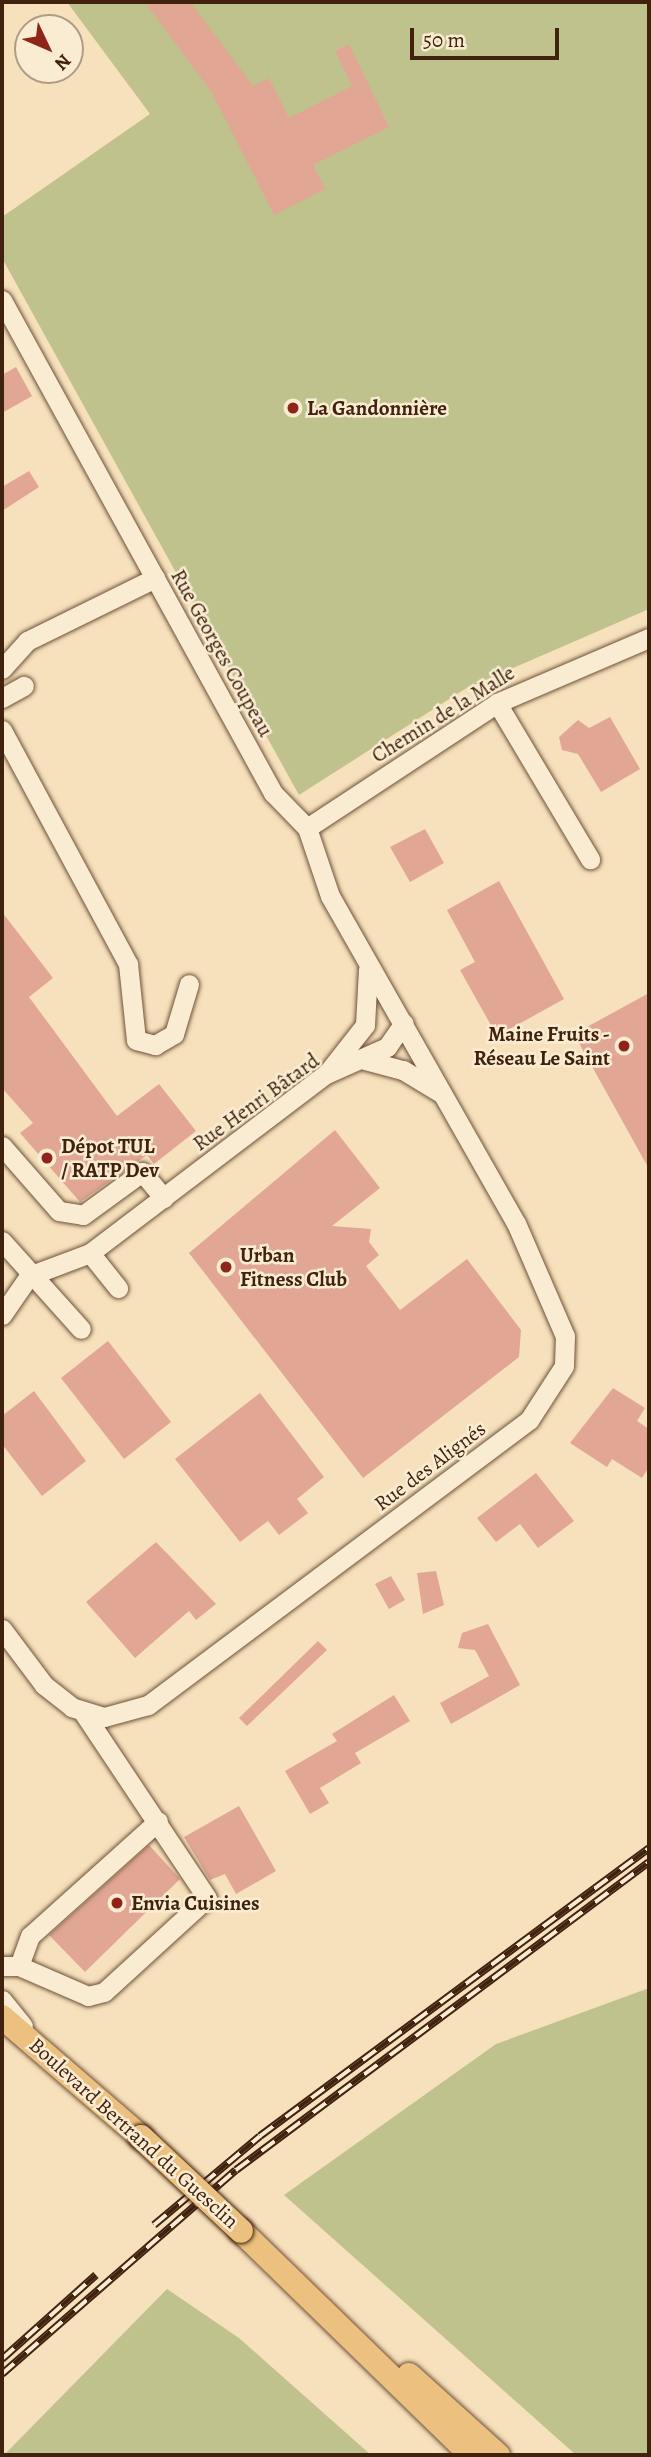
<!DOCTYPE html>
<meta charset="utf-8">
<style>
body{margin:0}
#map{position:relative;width:651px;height:2457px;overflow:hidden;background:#f7e1bc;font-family:Alegreya,serif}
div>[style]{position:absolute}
.green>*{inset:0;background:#c0c28e}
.building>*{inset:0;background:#e1a694}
.roads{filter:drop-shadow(0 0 2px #6e523a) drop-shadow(0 0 2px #6e523a)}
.minor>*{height:19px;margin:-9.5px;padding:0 9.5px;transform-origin:9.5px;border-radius:9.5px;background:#faecd3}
.major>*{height:24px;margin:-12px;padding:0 12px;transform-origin:12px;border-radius:12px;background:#ecc07e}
.rail>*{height:8px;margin-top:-4px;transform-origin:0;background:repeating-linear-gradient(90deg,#faecd3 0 16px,#40220f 0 32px);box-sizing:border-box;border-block:2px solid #40220f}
.bridges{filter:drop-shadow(0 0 2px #40220f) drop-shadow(0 0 2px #40220f)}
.major-bridge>*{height:24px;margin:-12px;padding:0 12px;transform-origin:12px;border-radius:12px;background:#ecc07e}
.dots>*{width:19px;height:19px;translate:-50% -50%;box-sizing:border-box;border:4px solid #faecd3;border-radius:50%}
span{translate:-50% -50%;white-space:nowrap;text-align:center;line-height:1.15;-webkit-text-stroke:5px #faecd3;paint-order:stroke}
.poi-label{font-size:21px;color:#40220f;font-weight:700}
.left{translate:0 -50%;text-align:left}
.right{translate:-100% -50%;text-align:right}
.street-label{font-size:21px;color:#40220f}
.frame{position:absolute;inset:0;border:4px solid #40220f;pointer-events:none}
.north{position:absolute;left:14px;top:14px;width:70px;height:70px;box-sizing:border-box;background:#faecd3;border:2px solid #b09b85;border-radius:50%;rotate:134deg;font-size:19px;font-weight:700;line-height:28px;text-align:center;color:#40220f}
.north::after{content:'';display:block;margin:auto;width:24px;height:32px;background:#8f2418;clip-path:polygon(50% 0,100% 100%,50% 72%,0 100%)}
.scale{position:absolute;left:410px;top:28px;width:149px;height:32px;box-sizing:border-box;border:4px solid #40220f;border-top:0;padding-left:9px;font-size:21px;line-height:24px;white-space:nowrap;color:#40220f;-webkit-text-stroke:5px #faecd3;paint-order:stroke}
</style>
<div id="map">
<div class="green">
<i style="clip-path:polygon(67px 2px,649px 2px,649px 609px,465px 689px,299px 795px,2px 258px,2px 217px,150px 114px)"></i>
<i style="clip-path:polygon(649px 1988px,649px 2455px,576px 2455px,284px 2195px,496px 2044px)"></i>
<i style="clip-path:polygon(167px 2289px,239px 2338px,371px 2455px,4px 2455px)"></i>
</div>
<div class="building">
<i style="clip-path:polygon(145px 2px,190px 2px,253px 86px,269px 78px,289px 118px,352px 86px,335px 51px,349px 44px,389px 127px,313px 165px,325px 189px,274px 215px,212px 93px)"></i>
<i style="clip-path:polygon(16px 367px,32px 396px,2px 413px,2px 375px)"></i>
<i style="clip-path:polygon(29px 471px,39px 487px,2px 511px,2px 487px)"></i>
<i style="clip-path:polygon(610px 717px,640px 769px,601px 792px,578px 754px,562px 750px,559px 737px,578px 720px,589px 728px)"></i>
<i style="clip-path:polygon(425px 829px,444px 863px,410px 882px,390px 847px)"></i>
<i style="clip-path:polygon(499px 881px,564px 999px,497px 1036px,460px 970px,475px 962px,447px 910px)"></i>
<i style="clip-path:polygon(2px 912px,53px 978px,29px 997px,117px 1116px,159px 1084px,196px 1131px,154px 1164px,147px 1155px,80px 1202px,20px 1133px,33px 1123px,2px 1088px)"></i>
<i style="clip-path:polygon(649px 993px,649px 1169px,574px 1034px)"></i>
<i style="clip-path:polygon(335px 1130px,380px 1188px,332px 1226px,371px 1229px,369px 1242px,379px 1255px,366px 1266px,400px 1310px,467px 1259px,521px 1330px,519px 1357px,363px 1478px,189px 1253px)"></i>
<i style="clip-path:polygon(108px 1341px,171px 1422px,124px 1459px,61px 1378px)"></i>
<i style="clip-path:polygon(613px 1388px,645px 1408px,637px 1421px,649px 1429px,649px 1467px,642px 1478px,612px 1459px,607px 1467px,570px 1443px)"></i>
<i style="clip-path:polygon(34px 1391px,86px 1461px,42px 1496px,2px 1444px,2px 1416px)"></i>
<i style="clip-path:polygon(260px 1393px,324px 1477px,297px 1499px,308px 1513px,279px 1535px,268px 1521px,240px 1542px,175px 1459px)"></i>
<i style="clip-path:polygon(536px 1473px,574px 1521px,538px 1548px,520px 1524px,496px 1542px,477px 1518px)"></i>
<i style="clip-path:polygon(156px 1542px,216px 1604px,196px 1620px,189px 1611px,135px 1658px,86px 1602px)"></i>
<i style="clip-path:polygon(436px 1571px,444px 1605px,423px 1614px,417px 1573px)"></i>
<i style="clip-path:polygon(391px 1576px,405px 1600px,389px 1609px,375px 1584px)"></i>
<i style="clip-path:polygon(488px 1624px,520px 1685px,451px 1724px,440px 1703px,489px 1676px,475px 1650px,458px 1648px,462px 1633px)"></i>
<i style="clip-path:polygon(318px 1641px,327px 1650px,247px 1726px,239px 1718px)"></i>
<i style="clip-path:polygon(394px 1695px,410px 1721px,355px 1753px,361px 1763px,320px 1788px,329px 1803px,310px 1814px,285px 1771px,337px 1741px,332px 1734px)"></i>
<i style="clip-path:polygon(239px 1806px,276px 1871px,236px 1894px,225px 1874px,210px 1880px,184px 1837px)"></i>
<i style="clip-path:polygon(149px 1845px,180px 1879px,85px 1972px,49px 1935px)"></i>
</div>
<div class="roads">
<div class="minor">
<i style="left:2px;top:300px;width:563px;rotate:61.2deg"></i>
<i style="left:273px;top:793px;width:49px;rotate:45.8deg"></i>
<i style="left:307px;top:828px;width:72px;rotate:71.3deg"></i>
<i style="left:330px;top:896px;width:376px;rotate:60.4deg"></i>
<i style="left:516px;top:1223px;width:123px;rotate:66.6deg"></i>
<i style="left:565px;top:1336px;width:30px;rotate:92deg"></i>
<i style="left:564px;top:1366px;width:64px;rotate:122.9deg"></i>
<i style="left:529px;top:1420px;width:476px;rotate:143.2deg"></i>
<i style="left:148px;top:1705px;width:46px;rotate:164.7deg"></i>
<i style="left:104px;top:1717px;width:34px;rotate:-163deg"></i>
<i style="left:72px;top:1707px;width:36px;rotate:-142deg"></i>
<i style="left:44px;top:1685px;width:70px;rotate:-126.9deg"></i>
<i style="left:2px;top:669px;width:38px;rotate:-48deg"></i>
<i style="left:27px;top:641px;width:143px;rotate:-26.2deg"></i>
<i style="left:2px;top:698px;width:25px;rotate:-29deg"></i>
<i style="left:497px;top:703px;width:182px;rotate:59.2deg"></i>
<i style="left:2px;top:730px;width:266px;rotate:61.7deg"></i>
<i style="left:128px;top:964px;width:76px;rotate:84deg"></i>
<i style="left:136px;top:1040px;width:20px;rotate:15deg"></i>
<i style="left:155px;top:1045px;width:22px;rotate:-30deg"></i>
<i style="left:174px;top:1034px;width:52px;rotate:-73.3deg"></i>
<i style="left:307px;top:828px;width:227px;rotate:-33.3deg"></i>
<i style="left:497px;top:703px;width:165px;rotate:-23.2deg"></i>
<i style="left:365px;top:1060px;width:39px;rotate:15deg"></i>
<i style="left:403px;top:1070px;width:44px;rotate:31.2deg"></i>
<i style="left:328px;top:1072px;width:60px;rotate:-51.8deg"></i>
<i style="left:365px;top:1025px;width:56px;rotate:-86.9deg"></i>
<i style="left:2px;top:1146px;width:86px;rotate:48.8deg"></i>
<i style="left:59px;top:1211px;width:24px;rotate:9deg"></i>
<i style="left:83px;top:1215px;width:73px;rotate:-36.1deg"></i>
<i style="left:142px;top:1172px;width:34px;rotate:50deg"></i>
<i style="left:2px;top:1241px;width:118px;rotate:48.1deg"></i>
<i style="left:90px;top:1253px;width:45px;rotate:51.3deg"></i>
<i style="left:2px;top:1315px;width:47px;rotate:-55.3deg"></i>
<i style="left:29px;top:1276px;width:65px;rotate:-20.7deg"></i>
<i style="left:90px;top:1253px;width:296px;rotate:-37.2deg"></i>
<i style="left:326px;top:1074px;width:67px;rotate:-23.9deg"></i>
<i style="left:387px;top:1047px;width:29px;rotate:-55deg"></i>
<i style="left:2px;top:1966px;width:17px"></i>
<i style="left:19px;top:1966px;width:75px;rotate:23.5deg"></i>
<i style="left:88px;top:1996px;width:16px;rotate:-14deg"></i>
<i style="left:104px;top:1992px;width:139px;rotate:-42.4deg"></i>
<i style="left:207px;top:1898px;width:224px;rotate:-123.7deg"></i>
<i style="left:19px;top:1966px;width:32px;rotate:-70deg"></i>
<i style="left:30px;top:1936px;width:172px;rotate:-41.9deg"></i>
<i style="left:2px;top:2000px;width:33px;rotate:51deg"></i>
</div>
<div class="major">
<i style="left:2px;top:2017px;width:184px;rotate:40.8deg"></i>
<i style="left:241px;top:2231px;width:321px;rotate:44.2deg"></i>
<i style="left:409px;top:2375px;width:120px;rotate:42deg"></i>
</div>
</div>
<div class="rail">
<i style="left:154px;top:2225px;width:138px;rotate:-40deg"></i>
<i style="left:260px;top:2136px;width:484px;rotate:-36.5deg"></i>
<i style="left:2px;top:2359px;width:126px;rotate:-41.8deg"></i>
<i style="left:2px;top:2374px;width:310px;rotate:-41.1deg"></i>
<i style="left:236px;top:2170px;width:515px;rotate:-36.71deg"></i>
</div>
<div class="bridges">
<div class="major-bridge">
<i style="left:141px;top:2137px;width:137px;rotate:43.2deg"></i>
</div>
</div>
<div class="dots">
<i style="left:293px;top:408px;background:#8f2418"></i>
<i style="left:624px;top:1046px;background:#8f2418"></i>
<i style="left:47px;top:1158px;background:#8f2418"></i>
<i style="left:226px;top:1267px;background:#8f2418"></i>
<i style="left:117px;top:1903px;background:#8f2418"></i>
</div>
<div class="poi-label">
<span class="left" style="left:307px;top:408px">La Gandonnière</span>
<span class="right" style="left:610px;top:1046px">Maine Fruits -<br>Réseau Le Saint</span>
<span class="left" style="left:61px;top:1158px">Dépot TUL<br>/ RATP Dev</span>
<span class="left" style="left:240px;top:1267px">Urban<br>Fitness Club</span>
<span class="left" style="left:131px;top:1903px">Envia Cuisines</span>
</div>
<div class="street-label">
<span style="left:222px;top:653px;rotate:61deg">Rue Georges Coupeau</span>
<span style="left:443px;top:714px;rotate:-32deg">Chemin de la Malle</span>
<span style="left:256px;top:1102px;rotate:-36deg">Rue Henri Bâtard</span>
<span style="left:430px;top:1466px;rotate:-37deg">Rue des Alignés</span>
<span style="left:134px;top:2133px;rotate:42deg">Boulevard Bertrand du Guesclin</span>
</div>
<div class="frame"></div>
<div class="north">N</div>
<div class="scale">50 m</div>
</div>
